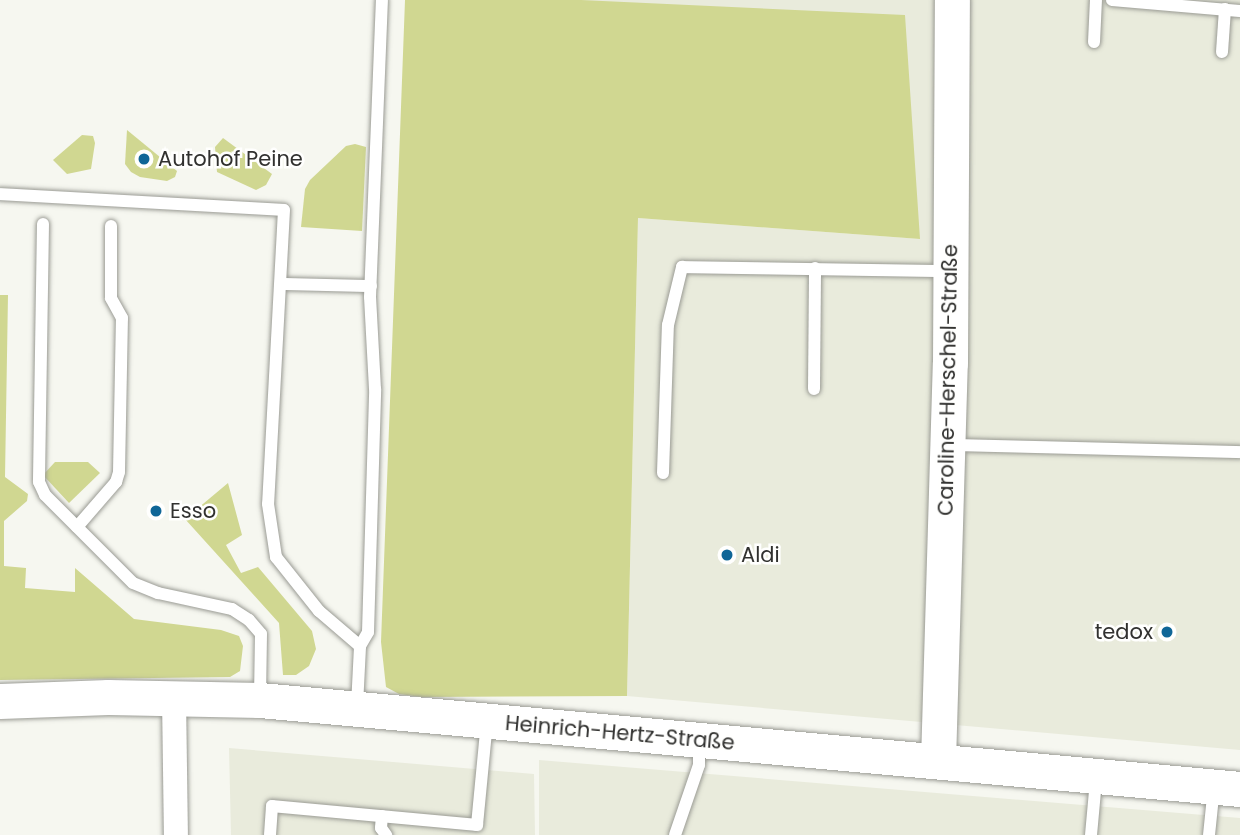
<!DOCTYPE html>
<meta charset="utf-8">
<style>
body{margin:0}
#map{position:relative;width:1240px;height:835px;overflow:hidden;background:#f6f7f0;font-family:Poppins,sans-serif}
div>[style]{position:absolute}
.built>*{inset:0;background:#e9ebdc}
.green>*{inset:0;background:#d0d791}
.roads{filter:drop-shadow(0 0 2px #9a9b94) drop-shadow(0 0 2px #9a9b94)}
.lane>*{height:12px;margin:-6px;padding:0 6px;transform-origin:6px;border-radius:6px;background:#fff}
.street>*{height:24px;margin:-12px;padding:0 12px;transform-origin:12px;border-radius:12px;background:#fff}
.secondary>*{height:35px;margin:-17.5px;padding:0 17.5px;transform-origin:17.5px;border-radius:17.5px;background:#fff}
.dots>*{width:19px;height:19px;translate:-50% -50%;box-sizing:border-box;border:4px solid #fffffe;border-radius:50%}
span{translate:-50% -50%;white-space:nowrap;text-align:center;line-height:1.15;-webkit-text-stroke:5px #fffffe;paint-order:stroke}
.poi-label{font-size:21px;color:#31312f}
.left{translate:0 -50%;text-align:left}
.right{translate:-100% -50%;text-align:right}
.street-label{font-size:21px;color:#31312f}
</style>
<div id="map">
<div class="built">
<i style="clip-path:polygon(581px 0,1240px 0,1240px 750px,627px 696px,638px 218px,920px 239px)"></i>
<i style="clip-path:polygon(229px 748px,534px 774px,535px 835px,231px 835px)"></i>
<i style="clip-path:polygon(539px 760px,1240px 818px,1240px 835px,539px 835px)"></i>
</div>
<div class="green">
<i style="clip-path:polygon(405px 0,581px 0,905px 15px,920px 239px,638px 218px,627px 696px,421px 697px,399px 694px,386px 687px,381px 642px)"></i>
<i style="clip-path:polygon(127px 130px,177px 171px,175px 177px,167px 181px,140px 177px,131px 172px,125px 164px)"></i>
<i style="clip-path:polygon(82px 135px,93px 136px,95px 143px,91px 169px,67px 174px,53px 160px)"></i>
<i style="clip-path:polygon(223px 138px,272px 174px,266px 185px,256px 190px,217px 172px,215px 147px)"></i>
<i style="clip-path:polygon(355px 144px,366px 147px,362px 231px,301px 227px,305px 189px,310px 180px,346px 146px)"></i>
<i style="clip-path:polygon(0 295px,8px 295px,5px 477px,28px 494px,27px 501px,4px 521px,4px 566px,26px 568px,25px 588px,75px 592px,75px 568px,134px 619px,221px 630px,239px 636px,243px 646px,240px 671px,230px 677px,0 680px)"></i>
<i style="clip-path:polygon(55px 462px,88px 462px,100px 473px,69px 503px,43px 475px)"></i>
<i style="clip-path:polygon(228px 483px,242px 535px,226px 545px,241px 573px,258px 567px,312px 631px,316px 649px,309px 666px,296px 675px,283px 675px,279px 623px,185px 519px)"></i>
</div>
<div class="roads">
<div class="lane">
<i style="left:1112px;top:0;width:128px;rotate:4.9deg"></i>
<i style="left:1094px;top:42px;width:42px;rotate:-87.3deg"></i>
<i style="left:1222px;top:52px;width:43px;rotate:-86deg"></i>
<i style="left:0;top:194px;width:284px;rotate:3.2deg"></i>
<i style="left:284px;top:210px;width:294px;rotate:93.1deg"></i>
<i style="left:268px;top:504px;width:54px;rotate:81.4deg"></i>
<i style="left:276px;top:557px;width:69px;rotate:51.5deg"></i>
<i style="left:319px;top:611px;width:54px;rotate:40.5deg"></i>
<i style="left:43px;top:224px;width:258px;rotate:90.9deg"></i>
<i style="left:39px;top:482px;width:14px;rotate:65deg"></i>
<i style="left:45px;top:495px;width:124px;rotate:45deg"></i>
<i style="left:133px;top:583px;width:27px;rotate:22deg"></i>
<i style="left:158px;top:593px;width:76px;rotate:12.2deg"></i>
<i style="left:232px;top:609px;width:20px;rotate:33deg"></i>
<i style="left:249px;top:620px;width:18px;rotate:49deg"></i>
<i style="left:261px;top:634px;width:63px;rotate:90.9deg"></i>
<i style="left:281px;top:284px;width:90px;rotate:1.3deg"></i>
<i style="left:814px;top:389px;width:121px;rotate:-89.5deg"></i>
<i style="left:951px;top:445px;width:289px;rotate:1.4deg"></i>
<i style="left:663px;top:473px;width:148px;rotate:-88.1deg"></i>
<i style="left:668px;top:325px;width:60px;rotate:-76.4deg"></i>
<i style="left:682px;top:267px;width:265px;rotate:0.9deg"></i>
<i style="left:77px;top:527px;width:60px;rotate:-49.1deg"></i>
<i style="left:116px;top:482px;width:10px;rotate:-73deg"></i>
<i style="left:119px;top:472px;width:154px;rotate:-88.9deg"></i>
<i style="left:122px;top:318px;width:23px;rotate:-119deg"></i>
<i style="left:111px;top:298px;width:72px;rotate:-90deg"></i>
<i style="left:357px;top:706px;width:60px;rotate:-87.1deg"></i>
<i style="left:360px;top:646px;width:16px;rotate:-60deg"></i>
<i style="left:368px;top:632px;width:243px;rotate:-88.3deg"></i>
<i style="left:375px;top:389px;width:92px;rotate:-93.1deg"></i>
<i style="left:370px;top:297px;width:297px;rotate:-87.7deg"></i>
<i style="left:382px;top:816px;width:12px;rotate:95deg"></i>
<i style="left:381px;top:828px;width:9px;rotate:54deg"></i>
<i style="left:270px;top:835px;width:29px;rotate:-86deg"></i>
<i style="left:272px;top:806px;width:206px;rotate:5.3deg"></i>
<i style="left:477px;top:825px;width:103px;rotate:-84.5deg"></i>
<i style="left:675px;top:835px;width:74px;rotate:-71.1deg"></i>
<i style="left:699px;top:765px;width:22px;rotate:-90deg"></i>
<i style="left:1091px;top:835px;width:55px;rotate:-84.8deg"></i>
<i style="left:1209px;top:835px;width:48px;rotate:-84.1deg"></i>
</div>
<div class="street">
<i style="left:174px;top:697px;width:138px;rotate:89.2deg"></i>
</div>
<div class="secondary">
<i style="left:0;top:701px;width:108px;rotate:-2.1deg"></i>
<i style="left:108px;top:697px;width:152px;rotate:1.1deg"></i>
<i style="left:260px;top:700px;width:984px;rotate:5.19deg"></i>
<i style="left:938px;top:761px;width:398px;rotate:-88.3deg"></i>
<i style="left:950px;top:363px;width:363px;rotate:-89.7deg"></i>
</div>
</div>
<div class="dots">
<i style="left:144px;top:159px;background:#0f6697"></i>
<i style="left:156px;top:511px;background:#0f6697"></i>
<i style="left:727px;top:555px;background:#0f6697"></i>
<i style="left:1167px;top:632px;background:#0f6697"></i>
</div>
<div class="poi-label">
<span class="left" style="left:158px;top:159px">Autohof Peine</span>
<span class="left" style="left:170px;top:511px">Esso</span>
<span class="left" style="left:741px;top:555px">Aldi</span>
<span class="right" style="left:1153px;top:632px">tedox</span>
</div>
<div class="street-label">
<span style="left:948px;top:380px;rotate:-89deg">Caroline-Herschel-Straße</span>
<span style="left:620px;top:733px;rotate:5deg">Heinrich-Hertz-Straße</span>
</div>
</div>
